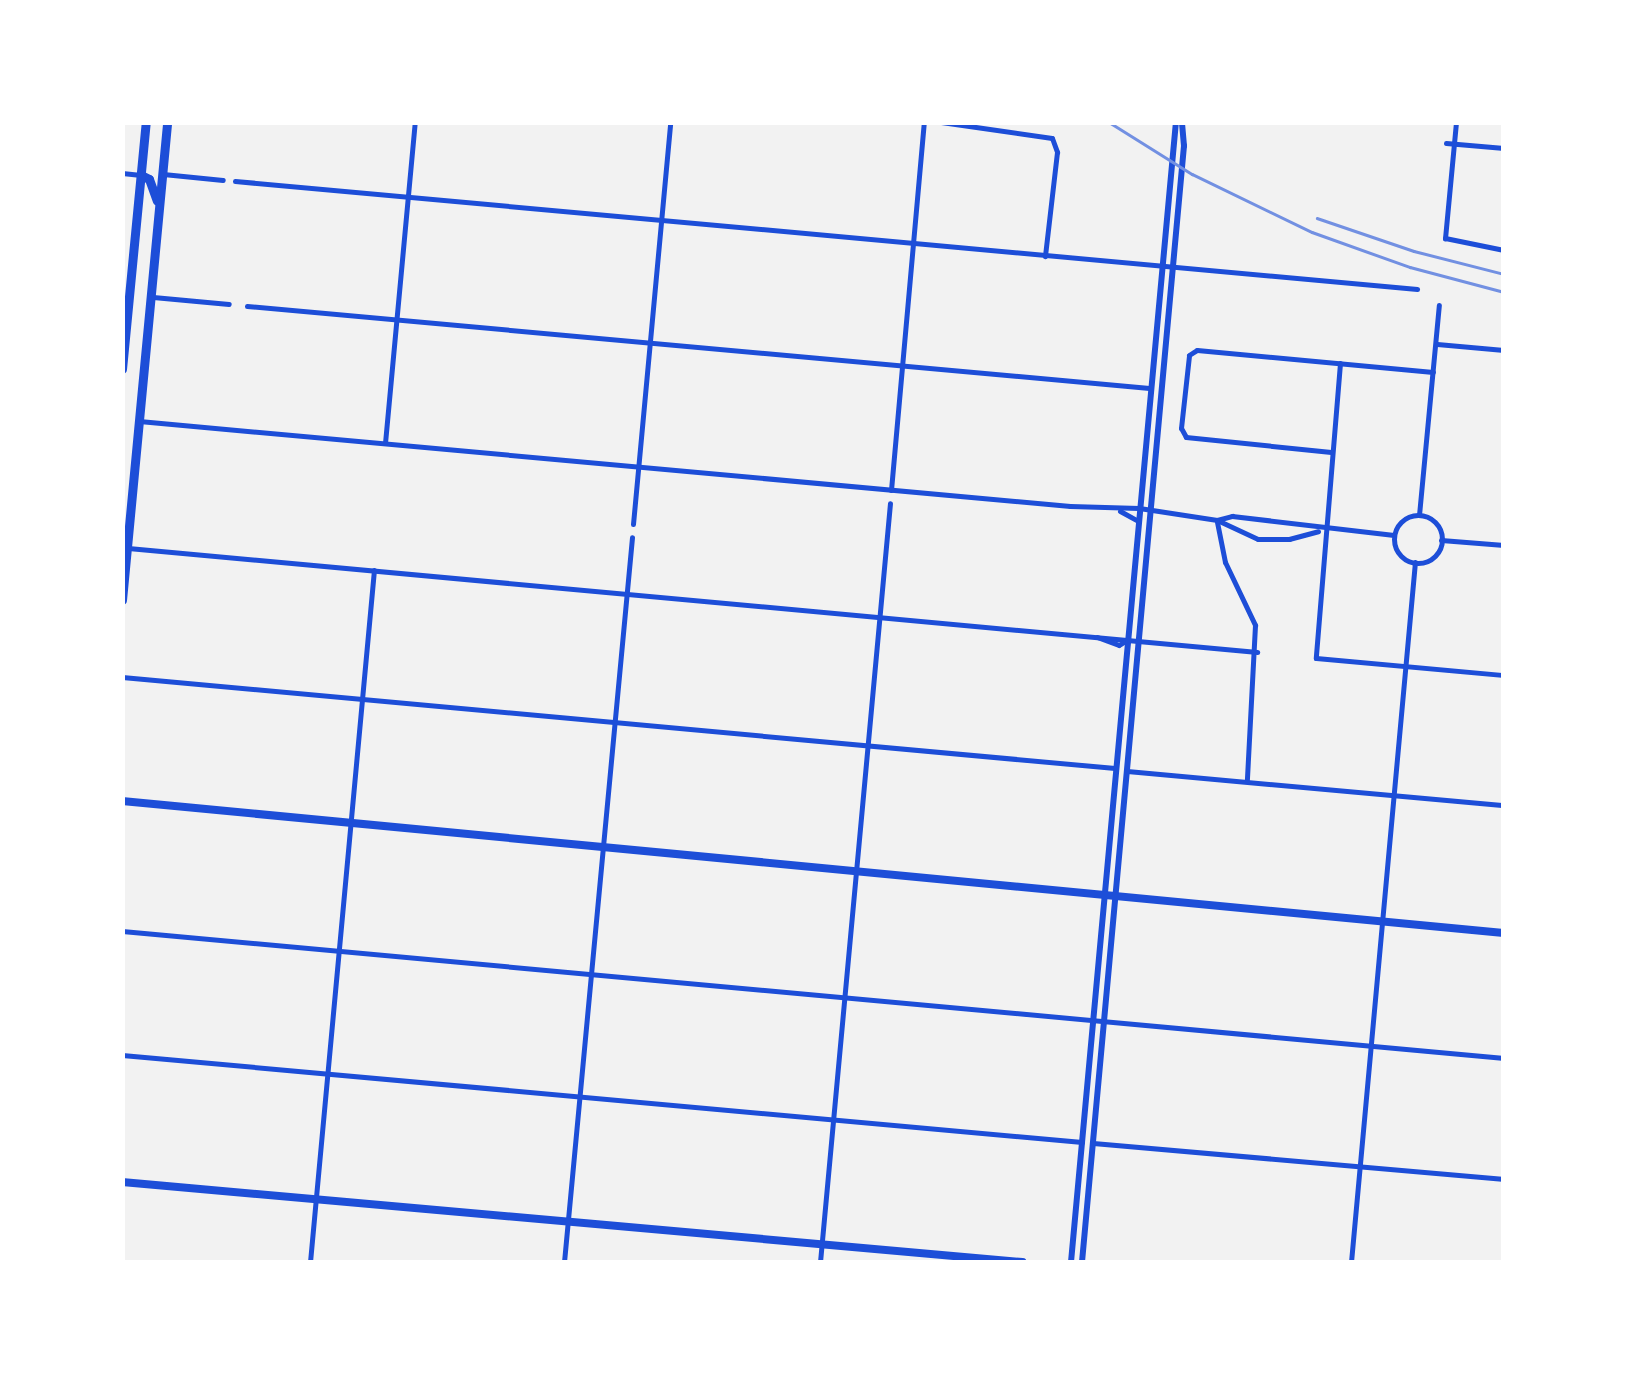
<!DOCTYPE html>
<style>
body{margin:0}
#map{position:relative;width:1626px;height:1385px;overflow:hidden;background:#f2f2f2;font-family:"Titillium Web",sans-serif}
div>[style]{position:absolute}
.minor>*{height:5px;margin:-2.5px;padding:0 2.5px;transform-origin:2.5px;border-radius:2.5px;background:#1d4ed8}
.minor>.ring{margin:-2.5px;padding:0;box-sizing:content-box;background:none;border:5px solid #1d4ed8;border-radius:50%}
.tertiary>*{height:6px;margin:-3px;padding:0 3px;transform-origin:3px;border-radius:3px;background:#1d4ed8}
.secondary>*{height:8px;margin:-4px;padding:0 4px;transform-origin:4px;border-radius:4px;background:#1d4ed8}
.primary>*{height:9px;margin:-4.5px;padding:0 4.5px;transform-origin:4.5px;border-radius:4.5px;background:#1d4ed8}
.rail>*{height:2.5px;margin:-1.25px;padding:0 1.25px;transform-origin:1.25px;border-radius:1.25px;background:#7290e2}
span{translate:-50% -50%;white-space:nowrap;text-align:center;line-height:1.15;-webkit-text-stroke:10px #fff;paint-order:stroke}
.frame{position:absolute;inset:0;border:125px solid #fff;pointer-events:none}
</style>
<div id="map">
<div class="minor">
<i style="left:941px;top:122px;width:112px;rotate:8.2deg"></i>
<i style="left:1052px;top:138px;width:15px;rotate:70deg"></i>
<i style="left:1057px;top:152px;width:105px;rotate:96.6deg"></i>
<i style="left:1456px;top:122px;width:117px;rotate:95.4deg"></i>
<i style="left:1445px;top:238px;width:60px;rotate:11.5deg"></i>
<i style="left:1446px;top:143px;width:58px;rotate:4.9deg"></i>
<i style="left:122px;top:173px;width:19px;rotate:6deg"></i>
<i style="left:163px;top:174px;width:60px;rotate:5.7deg"></i>
<i style="left:235px;top:181px;width:1187px;rotate:5.22deg"></i>
<i style="left:153px;top:297px;width:76px;rotate:5.3deg"></i>
<i style="left:247px;top:306px;width:906px;rotate:5.19deg"></i>
<i style="left:1437px;top:344px;width:67px;rotate:5.1deg"></i>
<i style="left:1340px;top:363px;width:296px;rotate:94.7deg"></i>
<i style="left:1316px;top:658px;width:189px;rotate:5.2deg"></i>
<i style="left:139px;top:421px;width:935px;rotate:5.22deg"></i>
<i style="left:1070px;top:506px;width:69px;rotate:1.7deg"></i>
<i style="left:1139px;top:508px;width:79px;rotate:8.7deg"></i>
<i style="left:1217px;top:520px;width:16px;rotate:-15deg"></i>
<i style="left:1232px;top:516px;width:163px;rotate:6.7deg"></i>
<i style="left:385px;top:443px;width:322px;rotate:-84.7deg"></i>
<i style="left:1331px;top:452px;width:146px;rotate:-174.1deg"></i>
<i style="left:1186px;top:437px;width:10px;rotate:-119deg"></i>
<i style="left:1181px;top:428px;width:73px;rotate:-83.7deg"></i>
<i style="left:1189px;top:355px;width:9px;rotate:-32deg"></i>
<i style="left:1197px;top:350px;width:237px;rotate:5.3deg"></i>
<i style="left:891px;top:490px;width:369px;rotate:-84.9deg"></i>
<i style="left:1120px;top:511px;width:21px;rotate:29deg"></i>
<i style="left:1419px;top:515px;width:211px;rotate:-84.6deg"></i>
<i class="ring" style="left:1394px;top:515px;width:43px;height:43px"></i>
<i style="left:1217px;top:520px;width:45px;rotate:24.9deg"></i>
<i style="left:1258px;top:539px;width:31px"></i>
<i style="left:1289px;top:539px;width:30px;rotate:-15deg"></i>
<i style="left:1217px;top:522px;width:41px;rotate:78.7deg"></i>
<i style="left:1225px;top:562px;width:70px;rotate:64.5deg"></i>
<i style="left:1255px;top:625px;width:155px;rotate:93deg"></i>
<i style="left:633px;top:524px;width:404px;rotate:-84.7deg"></i>
<i style="left:1441px;top:540px;width:63px;rotate:4.5deg"></i>
<i style="left:128px;top:548px;width:1134px;rotate:5.26deg"></i>
<i style="left:1097px;top:637px;width:23px;rotate:20deg"></i>
<i style="left:1119px;top:645px;width:9px;rotate:-32deg"></i>
<i style="left:122px;top:677px;width:997px;rotate:5.24deg"></i>
<i style="left:1127px;top:771px;width:379px;rotate:5.2deg"></i>
<i style="left:122px;top:931px;width:1388px;rotate:5.25deg"></i>
<i style="left:122px;top:1055px;width:964px;rotate:5.18deg"></i>
<i style="left:1093px;top:1143px;width:413px;rotate:5deg"></i>
<i style="left:310px;top:1262px;width:695px;rotate:-84.72deg"></i>
<i style="left:564px;top:1262px;width:728px;rotate:-84.64deg"></i>
<i style="left:820px;top:1262px;width:762px;rotate:-84.73deg"></i>
<i style="left:1351px;top:1262px;width:703px;rotate:-84.78deg"></i>
</div>
<div class="tertiary">
<i style="left:1071px;top:1262px;width:1145px;rotate:-84.74deg"></i>
<i style="left:1082px;top:1262px;width:1121px;rotate:-84.78deg"></i>
<i style="left:1184px;top:146px;width:24px;rotate:-95deg"></i>
</div>
<div class="secondary">
<i style="left:122px;top:801px;width:1388px;rotate:5.46deg"></i>
<i style="left:122px;top:1182px;width:904px;rotate:5.08deg"></i>
</div>
<div class="primary">
<i style="left:141px;top:175px;width:9px;rotate:27deg"></i>
<i style="left:149px;top:179px;width:23px;rotate:70deg"></i>
<i style="left:122px;top:369px;width:248px;rotate:-84.5deg"></i>
<i style="left:122px;top:600px;width:480px;rotate:-84.6deg"></i>
</div>
<div class="rail">
<i style="left:1109px;top:122px;width:98px;rotate:32.1deg"></i>
<i style="left:1192px;top:174px;width:133px;rotate:25.8deg"></i>
<i style="left:1312px;top:232px;width:104px;rotate:19.7deg"></i>
<i style="left:1410px;top:267px;width:97px;rotate:14.9deg"></i>
<i style="left:1317px;top:218px;width:102px;rotate:18.8deg"></i>
<i style="left:1414px;top:251px;width:93px;rotate:14.3deg"></i>
</div>
<div class="frame"></div>
</div>
